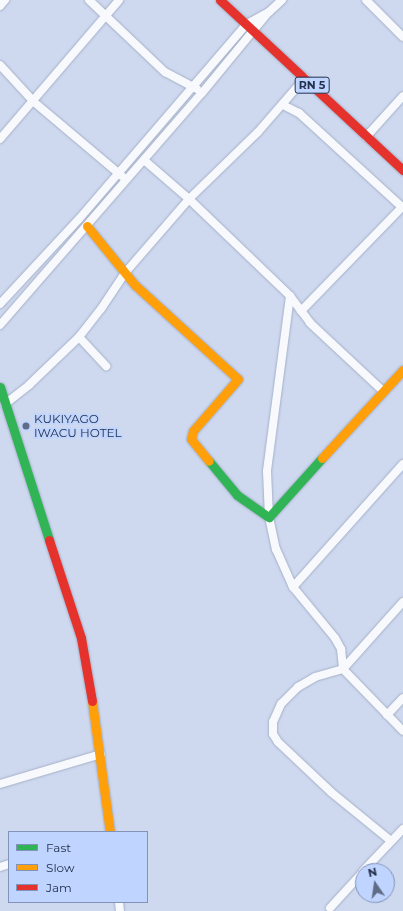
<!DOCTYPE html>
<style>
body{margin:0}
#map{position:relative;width:403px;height:911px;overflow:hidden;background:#ced9f0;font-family:Montserrat,sans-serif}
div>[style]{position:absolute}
.roads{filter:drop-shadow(0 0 1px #a5b0c6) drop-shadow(0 0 1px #a5b0c6)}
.street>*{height:8px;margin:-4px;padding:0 4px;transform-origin:4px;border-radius:4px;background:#f8f9fd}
.fast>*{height:9px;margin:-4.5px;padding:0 4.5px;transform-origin:4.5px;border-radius:4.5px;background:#30b455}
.slow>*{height:9px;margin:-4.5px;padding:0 4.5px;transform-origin:4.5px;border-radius:4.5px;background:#ff9f0a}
.jam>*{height:9px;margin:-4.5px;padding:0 4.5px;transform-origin:4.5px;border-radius:4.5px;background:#e5322d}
.dots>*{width:11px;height:11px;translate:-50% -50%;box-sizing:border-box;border:2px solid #bfd5ff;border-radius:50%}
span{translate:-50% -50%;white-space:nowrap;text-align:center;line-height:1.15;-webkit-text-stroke:3.5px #bfd5ff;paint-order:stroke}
.shield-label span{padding:1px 3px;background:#bfd5ff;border:1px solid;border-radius:3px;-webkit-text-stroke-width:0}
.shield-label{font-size:11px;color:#24314d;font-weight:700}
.poi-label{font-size:12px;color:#24314d}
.left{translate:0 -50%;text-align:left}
.legend{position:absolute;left:8px;top:831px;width:140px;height:72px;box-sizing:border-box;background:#bfd5ff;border:1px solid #8193b8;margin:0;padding:5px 7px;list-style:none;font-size:12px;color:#24314d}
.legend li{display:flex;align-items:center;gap:8px;height:20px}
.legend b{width:20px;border:1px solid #8193b8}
.north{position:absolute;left:355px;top:863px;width:40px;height:40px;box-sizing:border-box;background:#bfd5ff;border:1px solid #8193b8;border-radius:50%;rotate:347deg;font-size:11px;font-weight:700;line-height:16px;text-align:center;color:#24314d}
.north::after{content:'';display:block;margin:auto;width:14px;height:18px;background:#606c86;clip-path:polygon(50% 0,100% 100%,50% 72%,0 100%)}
</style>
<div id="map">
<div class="roads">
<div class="street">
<i style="left:89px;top:0;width:105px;rotate:43.5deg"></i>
<i style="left:165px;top:72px;width:36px;rotate:28deg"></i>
<i style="left:366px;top:0;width:52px;rotate:45deg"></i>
<i style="left:0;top:6px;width:8px;rotate:-50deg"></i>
<i style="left:0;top:65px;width:50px;rotate:47.4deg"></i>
<i style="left:34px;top:102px;width:115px;rotate:40.1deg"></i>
<i style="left:283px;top:105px;width:18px;rotate:27deg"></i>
<i style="left:299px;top:113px;width:139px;rotate:42.4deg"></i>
<i style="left:366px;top:137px;width:55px;rotate:-47.9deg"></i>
<i style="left:0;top:139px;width:183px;rotate:-49.4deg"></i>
<i style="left:144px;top:160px;width:60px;rotate:40.9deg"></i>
<i style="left:189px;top:199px;width:140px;rotate:43.8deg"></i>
<i style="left:290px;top:296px;width:34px;rotate:53deg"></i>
<i style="left:310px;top:323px;width:100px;rotate:43deg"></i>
<i style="left:290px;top:296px;width:177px;rotate:97.5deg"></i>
<i style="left:267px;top:471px;width:46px;rotate:87.5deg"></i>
<i style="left:269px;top:517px;width:33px;rotate:78deg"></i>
<i style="left:276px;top:549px;width:42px;rotate:65.9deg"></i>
<i style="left:293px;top:587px;width:66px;rotate:50.5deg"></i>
<i style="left:335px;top:638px;width:13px;rotate:61deg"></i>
<i style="left:341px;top:649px;width:20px;rotate:84deg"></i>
<i style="left:343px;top:669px;width:86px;rotate:45.9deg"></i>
<i style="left:0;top:304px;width:116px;rotate:-47.1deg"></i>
<i style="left:79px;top:219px;width:257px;rotate:-49.3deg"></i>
<i style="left:247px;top:24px;width:25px;rotate:-29deg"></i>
<i style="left:269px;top:12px;width:18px;rotate:-43deg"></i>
<i style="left:301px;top:311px;width:146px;rotate:-45.8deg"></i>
<i style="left:0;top:325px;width:308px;rotate:-49deg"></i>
<i style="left:202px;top:93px;width:102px;rotate:-50.6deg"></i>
<i style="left:79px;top:337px;width:40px;rotate:47deg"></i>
<i style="left:5px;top:404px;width:31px;rotate:-38deg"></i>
<i style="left:29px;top:385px;width:69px;rotate:-43.8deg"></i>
<i style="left:79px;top:337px;width:36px;rotate:-52deg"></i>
<i style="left:101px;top:309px;width:43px;rotate:-56.3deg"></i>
<i style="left:125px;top:273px;width:98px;rotate:-49.1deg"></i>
<i style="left:189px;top:199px;width:96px;rotate:-44.2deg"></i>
<i style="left:258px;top:132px;width:72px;rotate:-49deg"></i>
<i style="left:293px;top:587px;width:165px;rotate:-48.2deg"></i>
<i style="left:387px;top:715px;width:23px;rotate:-47deg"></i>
<i style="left:0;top:784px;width:105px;rotate:-16.5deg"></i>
<i style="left:391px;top:841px;width:77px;rotate:-140.8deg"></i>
<i style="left:331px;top:792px;width:73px;rotate:-136.7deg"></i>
<i style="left:278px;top:742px;width:9px;rotate:-122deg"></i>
<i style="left:273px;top:734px;width:12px;rotate:-90deg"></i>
<i style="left:273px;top:722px;width:20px;rotate:-66deg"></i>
<i style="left:281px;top:704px;width:24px;rotate:-45deg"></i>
<i style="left:298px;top:687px;width:20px;rotate:-30deg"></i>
<i style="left:315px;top:677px;width:29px;rotate:-16deg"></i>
<i style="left:343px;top:669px;width:90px;rotate:-48.2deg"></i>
<i style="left:0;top:867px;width:9px;rotate:-18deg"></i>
<i style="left:363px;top:871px;width:58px;rotate:-46.4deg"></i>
<i style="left:119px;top:902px;width:9px;rotate:84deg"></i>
<i style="left:330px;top:908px;width:49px;rotate:-47.5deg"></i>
</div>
<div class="fast">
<i style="left:0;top:387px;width:161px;rotate:72.2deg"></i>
<i style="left:209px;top:461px;width:44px;rotate:50.5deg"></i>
<i style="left:237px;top:495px;width:39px;rotate:35deg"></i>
<i style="left:269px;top:517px;width:79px;rotate:-48.1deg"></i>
</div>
<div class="slow">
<i style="left:87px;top:226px;width:76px;rotate:50.9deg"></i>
<i style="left:135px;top:285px;width:139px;rotate:42.4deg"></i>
<i style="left:238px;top:379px;width:69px;rotate:130.9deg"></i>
<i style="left:193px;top:431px;width:8px;rotate:104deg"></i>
<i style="left:191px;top:439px;width:28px;rotate:51deg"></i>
<i style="left:322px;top:458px;width:120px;rotate:-47.4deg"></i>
<i style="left:92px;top:701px;width:132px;rotate:82.2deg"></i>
</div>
<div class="jam">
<i style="left:220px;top:0;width:250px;rotate:42.9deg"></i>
<i style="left:49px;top:540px;width:103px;rotate:71.9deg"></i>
<i style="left:81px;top:638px;width:64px;rotate:80.1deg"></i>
</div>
</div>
<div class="dots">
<i style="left:26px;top:426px;background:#606c86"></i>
</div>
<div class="shield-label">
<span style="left:312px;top:85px">RN 5</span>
</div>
<div class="poi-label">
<span class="left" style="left:34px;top:426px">KUKIYAGO<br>IWACU HOTEL</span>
</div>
<ul class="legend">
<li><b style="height:5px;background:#30b455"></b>Fast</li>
<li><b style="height:5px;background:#ff9f0a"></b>Slow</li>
<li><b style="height:5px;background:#e5322d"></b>Jam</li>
</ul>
<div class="north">N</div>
</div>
